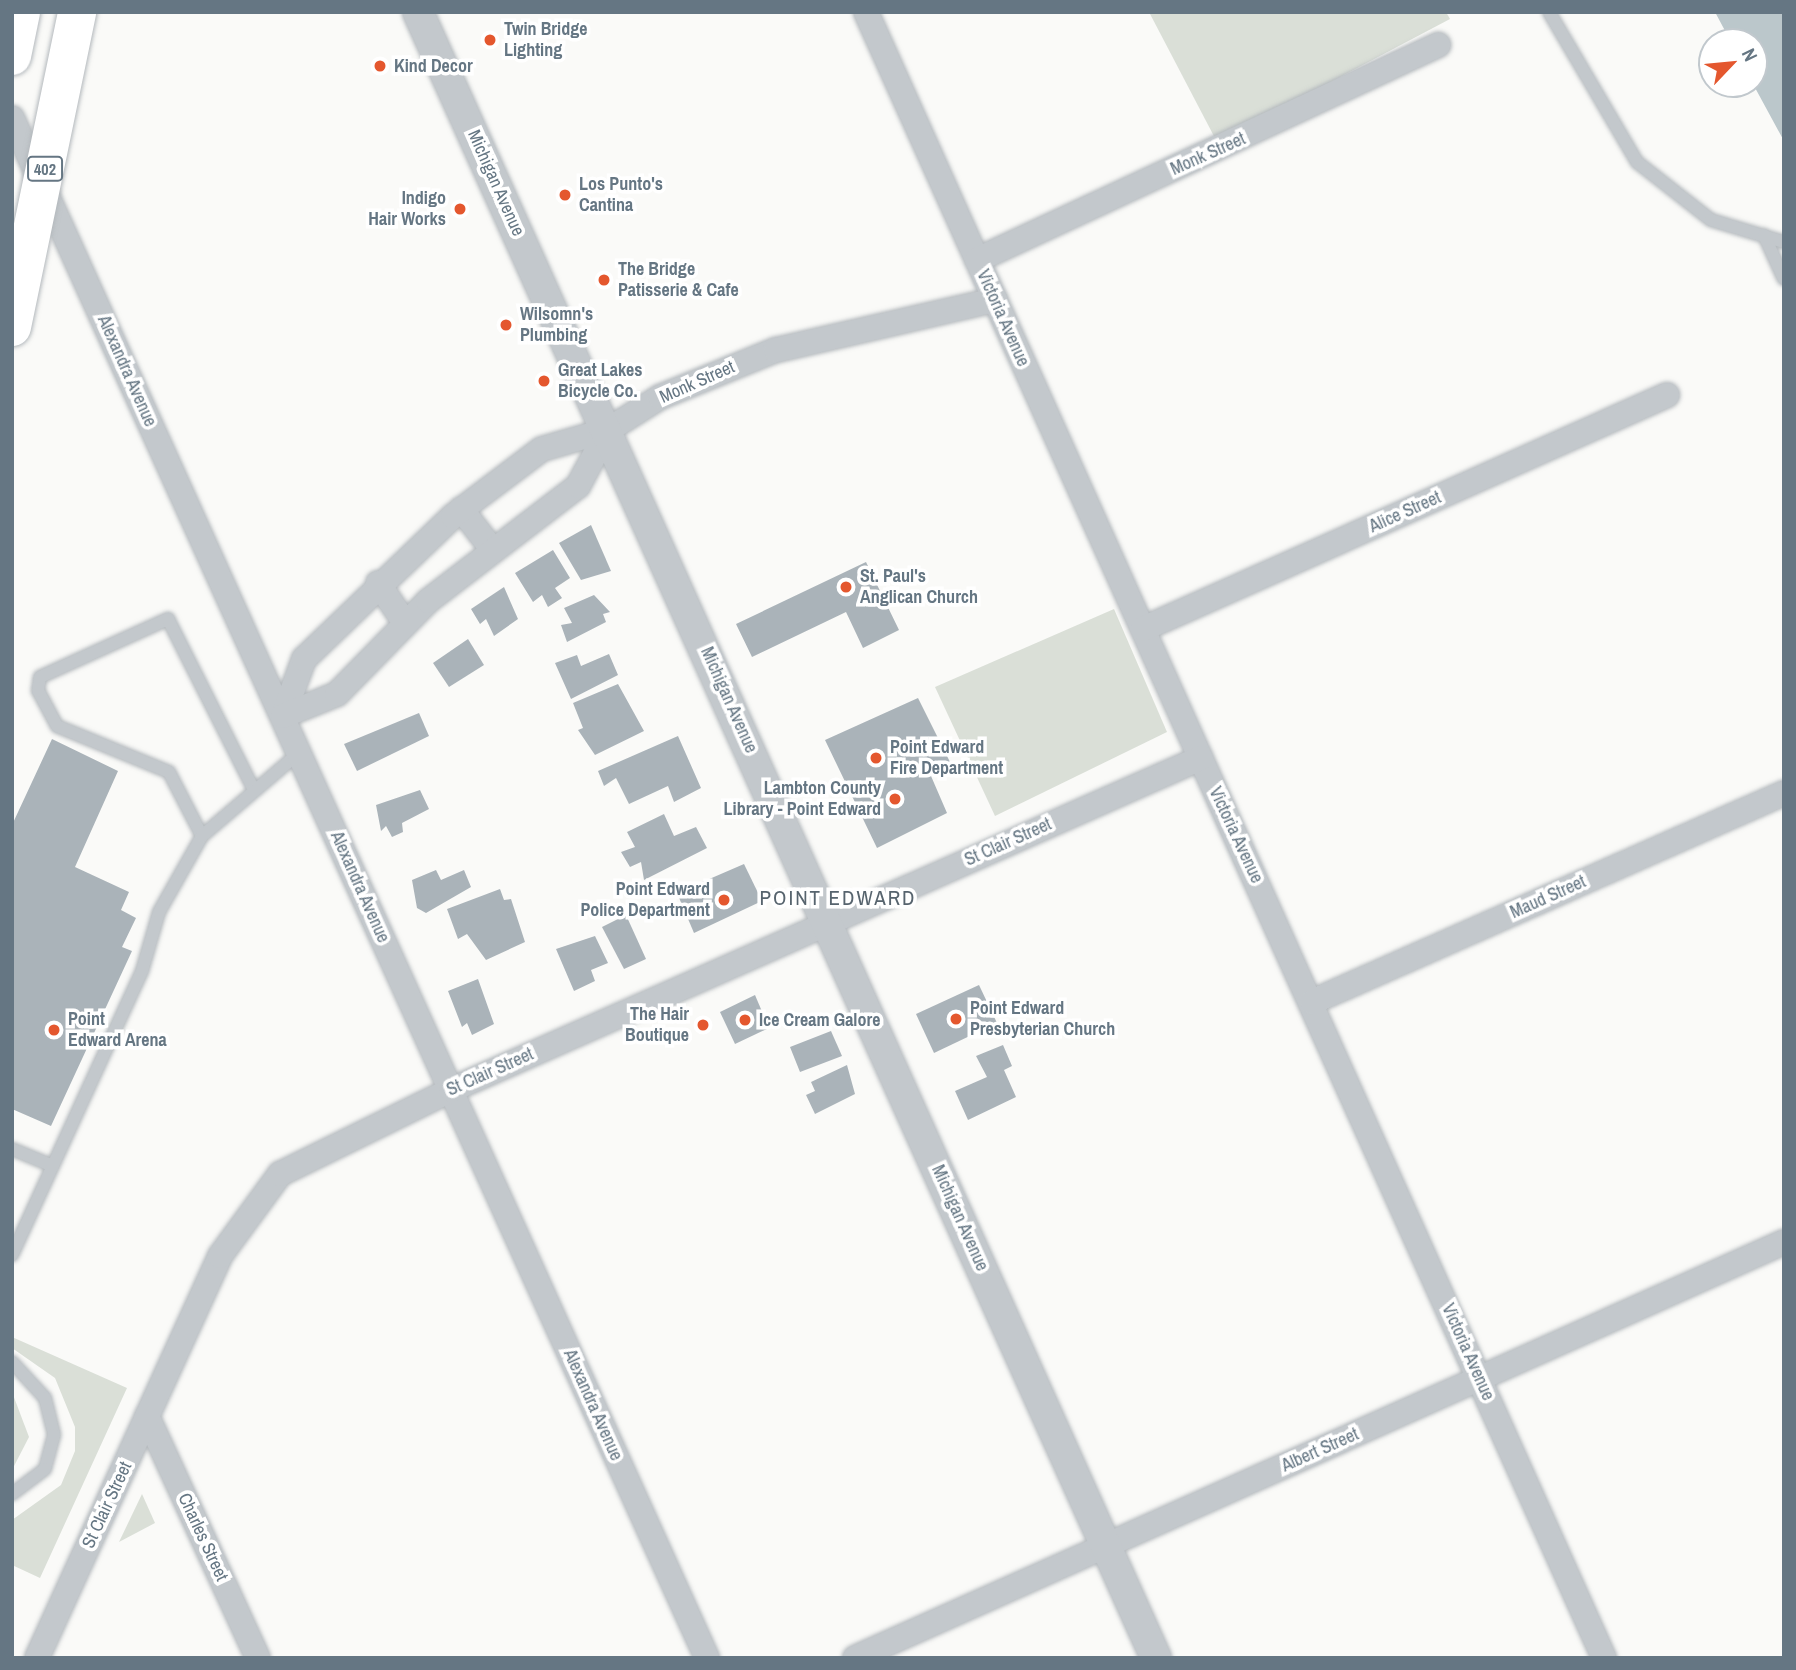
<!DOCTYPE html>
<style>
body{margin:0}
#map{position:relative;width:1796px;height:1670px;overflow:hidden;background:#fafaf8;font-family:"Archivo Narrow",sans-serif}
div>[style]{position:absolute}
.green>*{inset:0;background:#dadfd7}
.water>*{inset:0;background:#bbc7cb}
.building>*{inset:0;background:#aab3b9}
.roads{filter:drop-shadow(0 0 2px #b4b9bd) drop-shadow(0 0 2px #b4b9bd)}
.service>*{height:12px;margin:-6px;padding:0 6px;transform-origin:6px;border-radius:6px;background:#c3c8cc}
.minor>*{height:24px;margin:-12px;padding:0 12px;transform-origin:12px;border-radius:12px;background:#c3c8cc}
.tertiary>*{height:30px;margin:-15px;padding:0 15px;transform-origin:15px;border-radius:15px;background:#c3c8cc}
.motorway>*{height:38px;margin:-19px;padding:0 19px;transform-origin:19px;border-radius:19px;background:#fff}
.bridges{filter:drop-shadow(0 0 2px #b4b9bd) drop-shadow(0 0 2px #b4b9bd)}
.motorway-bridge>*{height:38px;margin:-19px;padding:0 19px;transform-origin:19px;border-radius:19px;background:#fff}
.dots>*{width:19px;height:19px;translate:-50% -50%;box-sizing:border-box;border:4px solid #fff;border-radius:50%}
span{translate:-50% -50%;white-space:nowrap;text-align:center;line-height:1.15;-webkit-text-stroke:7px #fff;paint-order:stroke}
.shield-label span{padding:2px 5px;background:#fff;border:2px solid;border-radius:5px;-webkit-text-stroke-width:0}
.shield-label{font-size:16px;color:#657683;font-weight:700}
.poi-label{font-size:18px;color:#657683;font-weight:700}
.left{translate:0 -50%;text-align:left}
.right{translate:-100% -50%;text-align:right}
.street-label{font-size:18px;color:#657683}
.quarter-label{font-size:21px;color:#57646e;letter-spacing:2px}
.frame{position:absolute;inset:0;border:14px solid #657683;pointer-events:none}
.north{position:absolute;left:1698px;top:28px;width:70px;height:70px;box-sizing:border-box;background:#fff;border:2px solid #c1c8cd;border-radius:50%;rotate:64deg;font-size:19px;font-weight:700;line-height:28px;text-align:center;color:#657683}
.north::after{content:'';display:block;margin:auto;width:24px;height:32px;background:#e4572e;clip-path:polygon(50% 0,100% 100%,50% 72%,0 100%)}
</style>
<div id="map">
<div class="green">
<i style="clip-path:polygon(1149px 12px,1446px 12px,1450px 19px,1217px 142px)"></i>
<i style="clip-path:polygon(1114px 609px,1167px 732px,995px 816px,935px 687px)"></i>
<i style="clip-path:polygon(12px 1337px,127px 1388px,40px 1578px,12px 1565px,12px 1520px,61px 1485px,75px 1451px,75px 1427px,55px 1378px,12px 1348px)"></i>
<i style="clip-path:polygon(12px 1392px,29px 1437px,12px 1470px)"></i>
<i style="clip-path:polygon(142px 1494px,155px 1523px,119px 1542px)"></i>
</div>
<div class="water">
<i style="clip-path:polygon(1715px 12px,1784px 12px,1784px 141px,1753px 84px,1754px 42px,1731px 42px)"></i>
</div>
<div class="building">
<i style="clip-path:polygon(591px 525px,611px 571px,581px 580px,559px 543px)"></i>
<i style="clip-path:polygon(553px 550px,570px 578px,555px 588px,562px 598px,548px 607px,542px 595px,533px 602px,515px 573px)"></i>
<i style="clip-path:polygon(866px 562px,899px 630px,863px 648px,846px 612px,752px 657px,736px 624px)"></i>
<i style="clip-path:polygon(504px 587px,518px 619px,494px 636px,486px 619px,480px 624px,471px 609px)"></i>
<i style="clip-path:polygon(594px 595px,610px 612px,603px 614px,606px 622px,567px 642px,561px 625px,572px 623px,564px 608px)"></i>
<i style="clip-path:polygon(468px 639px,484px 665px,449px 687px,433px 663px)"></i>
<i style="clip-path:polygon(609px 654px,618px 675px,571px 699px,555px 663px,577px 655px,581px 666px)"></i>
<i style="clip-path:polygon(618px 684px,644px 731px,595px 755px,578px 730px,583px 728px,573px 703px)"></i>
<i style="clip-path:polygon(918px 698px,952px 766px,931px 776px,947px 813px,877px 848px,825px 740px)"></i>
<i style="clip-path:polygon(419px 713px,429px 736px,357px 771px,344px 744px)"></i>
<i style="clip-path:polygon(678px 736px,701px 788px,674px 802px,668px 786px,629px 804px,616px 778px,604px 786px,598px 771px)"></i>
<i style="clip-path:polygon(52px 739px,118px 771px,75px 867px,129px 892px,121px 910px,136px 918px,122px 947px,132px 951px,51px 1126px,12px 1109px,12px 825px)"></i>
<i style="clip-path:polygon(420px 790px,429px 809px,402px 823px,403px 832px,392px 837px,386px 826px,381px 831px,376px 805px)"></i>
<i style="clip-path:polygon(664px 814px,674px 836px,696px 827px,707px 848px,644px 880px,641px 862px,630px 867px,621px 852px,635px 847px,627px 832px)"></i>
<i style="clip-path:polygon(744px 864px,762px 901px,694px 933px,677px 893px)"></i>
<i style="clip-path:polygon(436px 870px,441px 880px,464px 870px,471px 887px,426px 913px,417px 908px,412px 880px)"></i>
<i style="clip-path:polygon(500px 889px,504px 900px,511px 899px,525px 942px,486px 960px,467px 934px,458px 939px,447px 909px)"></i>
<i style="clip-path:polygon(626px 915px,646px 959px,624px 969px,602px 927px)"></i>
<i style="clip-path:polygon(595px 936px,608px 963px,591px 970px,595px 981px,574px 991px,556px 949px)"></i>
<i style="clip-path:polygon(478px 979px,494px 1024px,472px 1035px,467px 1023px,462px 1027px,448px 991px)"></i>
<i style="clip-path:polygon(979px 985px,997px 1023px,934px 1053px,916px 1014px)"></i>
<i style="clip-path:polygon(755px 995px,769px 1028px,735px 1044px,720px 1012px)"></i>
<i style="clip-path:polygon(831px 1031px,842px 1056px,800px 1072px,790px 1047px)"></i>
<i style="clip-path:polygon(1003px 1045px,1012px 1066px,1004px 1070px,1016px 1097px,968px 1120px,955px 1091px,987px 1077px,976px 1056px)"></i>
<i style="clip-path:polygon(847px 1065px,855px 1094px,815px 1114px,806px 1095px,815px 1091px,811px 1082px)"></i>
</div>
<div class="roads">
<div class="service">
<i style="left:1549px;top:12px;width:174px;rotate:59.6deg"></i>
<i style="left:1637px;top:162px;width:94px;rotate:38.1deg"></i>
<i style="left:1711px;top:220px;width:76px;rotate:16.8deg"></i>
<i style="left:1764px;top:235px;width:48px;rotate:65.6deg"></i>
<i style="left:202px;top:836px;width:72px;rotate:-117.3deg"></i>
<i style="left:169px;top:772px;width:121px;rotate:-157.7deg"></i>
<i style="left:57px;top:726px;width:40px;rotate:-118deg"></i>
<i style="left:38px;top:691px;width:14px;rotate:-82deg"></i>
<i style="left:40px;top:677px;width:141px;rotate:-24.4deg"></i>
<i style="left:168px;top:619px;width:189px;rotate:63.3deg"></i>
<i style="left:12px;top:1149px;width:44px;rotate:22.5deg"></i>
<i style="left:12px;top:1255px;width:312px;rotate:-65.4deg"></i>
<i style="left:142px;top:971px;width:61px;rotate:-73.9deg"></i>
<i style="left:159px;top:912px;width:87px;rotate:-60.5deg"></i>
<i style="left:202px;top:836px;width:129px;rotate:-40.6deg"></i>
<i style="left:12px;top:1362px;width:49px;rotate:47.5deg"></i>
<i style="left:45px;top:1398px;width:38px;rotate:76deg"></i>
<i style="left:54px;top:1435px;width:35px;rotate:105deg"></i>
<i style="left:45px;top:1469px;width:41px;rotate:142.9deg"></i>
</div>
<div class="minor">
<i style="left:866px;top:12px;width:1804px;rotate:65.85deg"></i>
<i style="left:12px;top:118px;width:1690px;rotate:65.71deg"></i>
<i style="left:977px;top:260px;width:509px;rotate:-25deg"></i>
<i style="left:461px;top:509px;width:51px;rotate:52.2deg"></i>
<i style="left:378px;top:583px;width:48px;rotate:56deg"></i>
<i style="left:1143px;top:629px;width:574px;rotate:-24.06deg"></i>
<i style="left:283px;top:716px;width:61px;rotate:-69.8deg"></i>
<i style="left:304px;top:659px;width:207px;rotate:-43.8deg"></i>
<i style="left:453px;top:516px;width:111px;rotate:-37deg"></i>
<i style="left:542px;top:449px;width:69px;rotate:-16.1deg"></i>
<i style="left:608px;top:430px;width:62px;rotate:-32.4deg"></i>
<i style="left:660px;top:397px;width:125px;rotate:-22.1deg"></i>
<i style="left:776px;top:350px;width:225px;rotate:-12.9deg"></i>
<i style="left:283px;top:716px;width:58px;rotate:-22.2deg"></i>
<i style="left:337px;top:694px;width:130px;rotate:-45.6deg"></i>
<i style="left:428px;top:601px;width:189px;rotate:-37.5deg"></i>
<i style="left:578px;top:486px;width:64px;rotate:-61.8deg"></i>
<i style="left:1312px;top:1002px;width:516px;rotate:-23.88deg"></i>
<i style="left:147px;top:1416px;width:266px;rotate:65.4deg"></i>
<i style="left:37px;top:1658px;width:442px;rotate:-65.5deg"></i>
<i style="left:220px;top:1256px;width:102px;rotate:-53.8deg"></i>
<i style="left:280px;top:1174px;width:191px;rotate:-26.2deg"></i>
<i style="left:451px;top:1090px;width:820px;rotate:-23.88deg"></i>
<i style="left:855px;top:1658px;width:1018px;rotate:-24.12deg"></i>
</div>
<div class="tertiary">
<i style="left:418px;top:12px;width:1804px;rotate:65.85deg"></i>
</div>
<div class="motorway">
<i style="left:12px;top:56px;width:45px;rotate:-78.4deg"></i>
</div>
</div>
<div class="bridges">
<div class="motorway-bridge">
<i style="left:12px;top:327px;width:322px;rotate:-78.3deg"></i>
</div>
</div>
<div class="dots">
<i style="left:490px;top:40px;background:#e4572e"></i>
<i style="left:380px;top:66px;background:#e4572e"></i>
<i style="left:565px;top:195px;background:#e4572e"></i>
<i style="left:460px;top:209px;background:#e4572e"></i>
<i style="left:604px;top:280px;background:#e4572e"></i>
<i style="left:506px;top:325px;background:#e4572e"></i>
<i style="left:544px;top:381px;background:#e4572e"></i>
<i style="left:846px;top:587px;background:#e4572e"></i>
<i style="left:876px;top:758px;background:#e4572e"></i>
<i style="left:895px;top:799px;background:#e4572e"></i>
<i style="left:724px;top:900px;background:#e4572e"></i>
<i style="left:956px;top:1019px;background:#e4572e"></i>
<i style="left:745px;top:1020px;background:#e4572e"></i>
<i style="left:703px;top:1025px;background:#e4572e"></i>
<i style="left:54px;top:1030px;background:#e4572e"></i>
</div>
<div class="shield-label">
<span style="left:45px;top:169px">402</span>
</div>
<div class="poi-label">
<span class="left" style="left:504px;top:40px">Twin Bridge<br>Lighting</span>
<span class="left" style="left:394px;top:66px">Kind Decor</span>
<span class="left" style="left:579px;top:195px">Los Punto's<br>Cantina</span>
<span class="right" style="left:446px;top:209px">Indigo<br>Hair Works</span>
<span class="left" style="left:618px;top:280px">The Bridge<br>Patisserie &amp; Cafe</span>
<span class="left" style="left:520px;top:325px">Wilsomn's<br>Plumbing</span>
<span class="left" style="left:558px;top:381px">Great Lakes<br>Bicycle Co.</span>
<span class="left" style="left:860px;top:587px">St. Paul's<br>Anglican Church</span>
<span class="left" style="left:890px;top:758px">Point Edward<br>Fire Department</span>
<span class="right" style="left:881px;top:799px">Lambton County<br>Library - Point Edward</span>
<span class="right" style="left:710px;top:900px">Point Edward<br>Police Department</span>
<span class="left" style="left:970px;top:1019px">Point Edward<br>Presbyterian Church</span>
<span class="right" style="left:689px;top:1025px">The Hair<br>Boutique</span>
<span class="left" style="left:68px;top:1030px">Point<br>Edward Arena</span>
<span class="left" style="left:759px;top:1020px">Ice Cream Galore</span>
</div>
<div class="street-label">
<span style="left:1208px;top:154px;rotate:-24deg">Monk Street</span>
<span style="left:496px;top:183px;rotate:66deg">Michigan Avenue</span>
<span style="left:1003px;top:318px;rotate:66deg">Victoria Avenue</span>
<span style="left:127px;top:371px;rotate:66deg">Alexandra Avenue</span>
<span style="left:697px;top:382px;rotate:-24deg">Monk Street</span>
<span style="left:1405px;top:512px;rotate:-24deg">Alice Street</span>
<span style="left:729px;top:700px;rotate:66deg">Michigan Avenue</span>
<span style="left:1236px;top:835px;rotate:65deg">Victoria Avenue</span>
<span style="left:1008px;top:842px;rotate:-24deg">St Clair Street</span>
<span style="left:360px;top:887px;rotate:66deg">Alexandra Avenue</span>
<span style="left:1548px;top:897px;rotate:-24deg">Maud Street</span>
<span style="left:490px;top:1072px;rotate:-24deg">St Clair Street</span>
<span style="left:960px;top:1218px;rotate:66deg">Michigan Avenue</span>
<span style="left:1468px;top:1352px;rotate:66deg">Victoria Avenue</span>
<span style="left:593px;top:1405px;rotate:66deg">Alexandra Avenue</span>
<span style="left:1320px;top:1450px;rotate:-24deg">Albert Street</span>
<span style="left:107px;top:1505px;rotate:-65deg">St Clair Street</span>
<span style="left:203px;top:1537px;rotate:65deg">Charles Street</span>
</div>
<div class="quarter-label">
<span style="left:838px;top:898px">POINT EDWARD</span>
</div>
<div class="frame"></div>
<div class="north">N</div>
</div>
